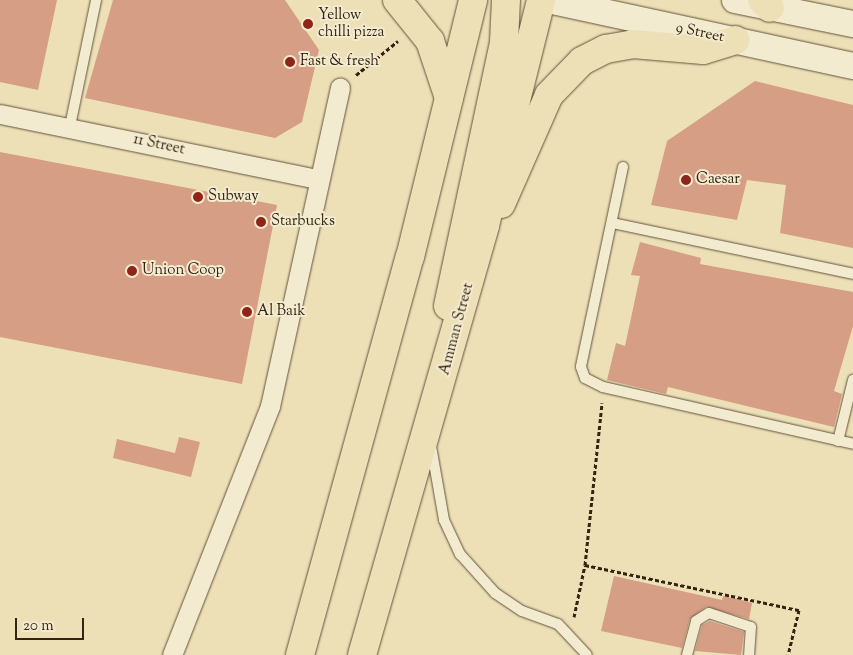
<!DOCTYPE html>
<style>
body{margin:0}
#map{position:relative;width:853px;height:655px;overflow:hidden;background:#ede0b7;font-family:"Sorts Mill Goudy",serif}
div>[style]{position:absolute}
.building>*{inset:0;background:#d59e85}
.path>*{height:3px;margin-top:-1.5px;transform-origin:0;background:repeating-linear-gradient(90deg,#342310 0 4px,transparent 0 6.5px)}
.roads{filter:drop-shadow(0 0 1px #62523a) drop-shadow(0 0 1px #62523a)}
.lane>*{height:10px;margin:-5px;padding:0 5px;transform-origin:5px;border-radius:5px;background:#f3ebd0}
.street>*{height:19px;margin:-9.5px;padding:0 9.5px;transform-origin:9.5px;border-radius:9.5px;background:#f3ebd0}
.secondary>*{height:26px;margin:-13px;padding:0 13px;transform-origin:13px;border-radius:13px;background:#f3ebd0}
.primary>*{height:28px;margin:-14px;padding:0 14px;transform-origin:14px;border-radius:14px;background:#ede0b7}
.dots>*{width:14px;height:14px;translate:-50% -50%;box-sizing:border-box;border:2px solid #f3ebd0;border-radius:50%}
span{translate:-50% -50%;white-space:nowrap;text-align:center;line-height:1.15;-webkit-text-stroke:4px #f3ebd0;paint-order:stroke}
.poi-label{font-size:15px;color:#342310}
.left{translate:0 -50%;text-align:left}
.street-label{font-size:15px;color:#342310}
.scale{position:absolute;left:15px;top:618px;width:69px;height:22px;box-sizing:border-box;border:2px solid #342310;border-top:0;padding-left:6px;font-size:15px;line-height:18px;white-space:nowrap;color:#342310;-webkit-text-stroke:4px #f3ebd0;paint-order:stroke}
</style>
<div id="map">
<div class="building">
<i style="clip-path:polygon(0 0,57px 0,38px 90px,0 82px)"></i>
<i style="clip-path:polygon(113px 0,285px 0,319px 50px,302px 122px,275px 138px,85px 98px)"></i>
<i style="clip-path:polygon(755px 81px,853px 105px,853px 248px,780px 233px,786px 185px,747px 180px,737px 220px,651px 205px,667px 141px)"></i>
<i style="clip-path:polygon(0 152px,277px 205px,242px 384px,0 337px)"></i>
<i style="clip-path:polygon(640px 242px,701px 258px,700px 264px,853px 292px,853px 326px,834px 391px,842px 394px,834px 427px,668px 387px,666px 394px,607px 380px,616px 343px,625px 346px,640px 276px,631px 275px)"></i>
<i style="clip-path:polygon(179px 437px,200px 442px,191px 477px,113px 458px,117px 439px,175px 453px)"></i>
<i style="clip-path:polygon(614px 576px,722px 600px,723px 596px,742px 600px,752px 603px,749px 619px,706px 607px,690px 619px,682px 648px,601px 631px)"></i>
<i style="clip-path:polygon(710px 621px,744px 632px,741px 655px,695px 651px,702px 625px)"></i>
</div>
<div class="path">
<i style="left:356px;top:75px;width:54px;rotate:-39deg"></i>
<i style="left:585px;top:565px;width:219px;rotate:11.9deg"></i>
<i style="left:799px;top:610px;width:46px;rotate:103.7deg"></i>
<i style="left:574px;top:617px;width:53px;rotate:-78.1deg"></i>
<i style="left:585px;top:565px;width:163px;rotate:-84deg"></i>
</div>
<div class="roads">
<div class="lane">
<i style="left:70px;top:126px;width:129px;rotate:-78.3deg"></i>
<i style="left:623px;top:167px;width:204px;rotate:101.9deg"></i>
<i style="left:581px;top:367px;width:12px;rotate:70deg"></i>
<i style="left:585px;top:378px;width:20px;rotate:27deg"></i>
<i style="left:603px;top:387px;width:256px;rotate:12.8deg"></i>
<i style="left:612px;top:223px;width:246px;rotate:11.9deg"></i>
<i style="left:838px;top:441px;width:63px;rotate:-76.2deg"></i>
<i style="left:431px;top:446px;width:75px;rotate:80deg"></i>
<i style="left:444px;top:520px;width:38px;rotate:65deg"></i>
<i style="left:460px;top:554px;width:52px;rotate:48.1deg"></i>
<i style="left:495px;top:593px;width:32px;rotate:34deg"></i>
<i style="left:522px;top:611px;width:38px;rotate:20deg"></i>
<i style="left:558px;top:624px;width:42px;rotate:46.9deg"></i>
<i style="left:687px;top:655px;width:35px;rotate:-75deg"></i>
<i style="left:696px;top:621px;width:15px;rotate:-32deg"></i>
<i style="left:709px;top:613px;width:44px;rotate:18.4deg"></i>
<i style="left:751px;top:627px;width:28px;rotate:94deg"></i>
</div>
<div class="street">
<i style="left:0;top:114px;width:324px;rotate:11.6deg"></i>
<i style="left:172px;top:655px;width:268px;rotate:-68.5deg"></i>
<i style="left:270px;top:406px;width:326px;rotate:-77.6deg"></i>
</div>
<div class="secondary">
<i style="left:548px;top:0;width:312px;rotate:12.2deg"></i>
<i style="left:735px;top:0;width:120px;rotate:11.5deg"></i>
</div>
<div class="primary">
<i style="left:397px;top:0;width:53px;rotate:51.2deg"></i>
<i style="left:430px;top:41px;width:60px;rotate:71.6deg"></i>
<i style="left:762px;top:0;width:11px;rotate:45deg"></i>
<i style="left:501px;top:204px;width:119px;rotate:-66.2deg"></i>
<i style="left:549px;top:95px;width:47px;rotate:-45.9deg"></i>
<i style="left:582px;top:61px;width:27px;rotate:-27deg"></i>
<i style="left:606px;top:49px;width:27px;rotate:-10deg"></i>
<i style="left:633px;top:44px;width:70px;rotate:4.9deg"></i>
<i style="left:703px;top:50px;width:34px;rotate:-17deg"></i>
<i style="left:448px;top:306px;width:270px;rotate:-78deg"></i>
<i style="left:504px;top:42px;width:42px;rotate:-87.3deg"></i>
<i style="left:300px;top:655px;width:413px;rotate:-74.6deg"></i>
<i style="left:410px;top:257px;width:265px;rotate:-76.2deg"></i>
<i style="left:362px;top:655px;width:447px;rotate:-74deg"></i>
<i style="left:485px;top:225px;width:232px;rotate:-76deg"></i>
</div>
</div>
<div class="dots">
<i style="left:308px;top:24px;background:#8f2418"></i>
<i style="left:290px;top:62px;background:#8f2418"></i>
<i style="left:686px;top:180px;background:#8f2418"></i>
<i style="left:198px;top:197px;background:#8f2418"></i>
<i style="left:261px;top:222px;background:#8f2418"></i>
<i style="left:132px;top:271px;background:#8f2418"></i>
<i style="left:247px;top:312px;background:#8f2418"></i>
</div>
<div class="poi-label">
<span class="left" style="left:318px;top:24px">Yellow<br>chilli pizza</span>
<span class="left" style="left:300px;top:62px">Fast &amp; fresh</span>
<span class="left" style="left:696px;top:180px">Caesar</span>
<span class="left" style="left:208px;top:197px">Subway</span>
<span class="left" style="left:271px;top:222px">Starbucks</span>
<span class="left" style="left:142px;top:271px">Union Coop</span>
<span class="left" style="left:257px;top:312px">Al Baik</span>
</div>
<div class="street-label">
<span style="left:700px;top:33px;rotate:12deg">9 Street</span>
<span style="left:159px;top:145px;rotate:12deg">11 Street</span>
<span style="left:457px;top:329px;rotate:-75deg">Amman Street</span>
</div>
<div class="scale">20 m</div>
</div>
